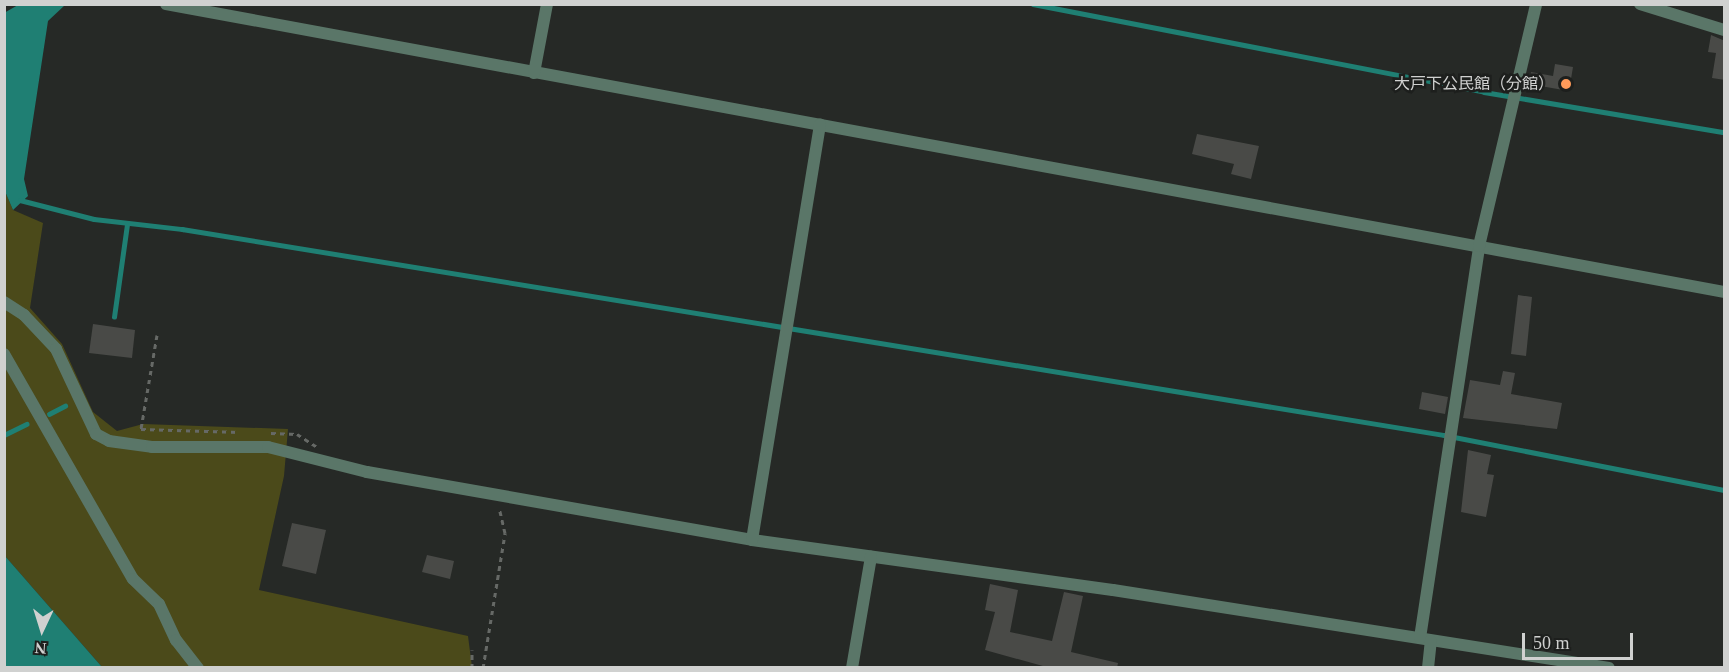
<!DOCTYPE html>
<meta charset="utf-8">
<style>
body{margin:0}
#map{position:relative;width:1729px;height:672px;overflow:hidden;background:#262926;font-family:"Times New Roman","Noto Sans JP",serif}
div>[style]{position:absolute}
.green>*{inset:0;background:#4b4a1a}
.water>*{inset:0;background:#1f7f73}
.stream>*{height:4.5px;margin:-2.25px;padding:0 2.25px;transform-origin:2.25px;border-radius:2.25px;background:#1f7f73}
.building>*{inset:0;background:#494a47}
.path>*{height:3px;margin-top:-1.5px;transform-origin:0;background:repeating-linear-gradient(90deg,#666966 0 4.5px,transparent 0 9px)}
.street>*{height:12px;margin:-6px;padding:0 6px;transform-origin:6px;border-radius:6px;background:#5a7668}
.dots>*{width:16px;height:16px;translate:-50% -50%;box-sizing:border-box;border:3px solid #1d1f1d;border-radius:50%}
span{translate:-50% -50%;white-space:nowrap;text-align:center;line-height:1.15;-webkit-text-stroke:5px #1d1f1d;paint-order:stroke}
.poi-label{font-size:16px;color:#d0d1d0}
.right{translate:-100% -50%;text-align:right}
.frame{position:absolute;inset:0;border:6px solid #d0d1d0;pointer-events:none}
.north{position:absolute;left:12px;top:600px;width:60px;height:60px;-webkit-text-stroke:4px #1d1f1d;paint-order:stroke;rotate:184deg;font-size:16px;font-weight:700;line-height:24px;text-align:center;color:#d0d1d0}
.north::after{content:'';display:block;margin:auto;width:21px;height:27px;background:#d0d1d0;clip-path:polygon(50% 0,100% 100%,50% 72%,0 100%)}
.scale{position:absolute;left:1522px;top:633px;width:111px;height:27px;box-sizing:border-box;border:3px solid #d0d1d0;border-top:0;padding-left:8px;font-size:18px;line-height:21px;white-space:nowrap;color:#d0d1d0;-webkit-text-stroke:4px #1d1f1d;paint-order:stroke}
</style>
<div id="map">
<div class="green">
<i style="clip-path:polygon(4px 189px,13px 210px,43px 223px,30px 308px,62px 344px,93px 412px,117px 431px,143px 424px,288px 429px,284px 476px,259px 590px,468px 636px,472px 667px,102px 667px,5px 556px)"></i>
</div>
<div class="water">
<i style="clip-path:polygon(18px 5px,65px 5px,48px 21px,24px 179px,28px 196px,13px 210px,4px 189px,4px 13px)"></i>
<i style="clip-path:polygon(4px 556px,5px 556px,102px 667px,5px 667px)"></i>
</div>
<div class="stream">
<i style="left:1033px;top:4px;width:460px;rotate:11deg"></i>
<i style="left:1484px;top:92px;width:243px;rotate:9.5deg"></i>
<i style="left:20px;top:200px;width:76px;rotate:14.4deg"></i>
<i style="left:94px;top:219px;width:89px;rotate:6.5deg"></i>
<i style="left:182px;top:229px;width:1279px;rotate:9.27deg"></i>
<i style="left:1444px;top:435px;width:285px;rotate:11.1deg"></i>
<i style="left:114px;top:317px;width:94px;rotate:-82deg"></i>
<i style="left:49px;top:414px;width:18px;rotate:-27deg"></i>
<i style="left:4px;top:435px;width:25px;rotate:-26deg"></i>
</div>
<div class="building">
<i style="clip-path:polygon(1711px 35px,1725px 41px,1725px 80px,1712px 78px,1716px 53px,1708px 52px)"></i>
<i style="clip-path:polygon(1555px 64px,1573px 67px,1569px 91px,1529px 84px,1531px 72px,1553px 76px)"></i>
<i style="clip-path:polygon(1197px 134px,1259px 146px,1251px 179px,1231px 174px,1234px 164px,1192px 154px)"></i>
<i style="clip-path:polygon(1518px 295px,1532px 297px,1526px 356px,1511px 354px)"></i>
<i style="clip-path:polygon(93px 324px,135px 330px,132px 358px,89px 353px)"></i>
<i style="clip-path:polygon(1503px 371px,1515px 373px,1511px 394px,1562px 403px,1557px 429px,1463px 418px,1470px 380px,1500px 385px)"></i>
<i style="clip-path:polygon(1422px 392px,1448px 397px,1445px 414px,1419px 409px)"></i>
<i style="clip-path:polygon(1468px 450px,1491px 455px,1487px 474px,1494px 475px,1486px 517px,1461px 512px)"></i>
<i style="clip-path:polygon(292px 523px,326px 530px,316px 574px,282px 566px)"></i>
<i style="clip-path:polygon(427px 555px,454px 561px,450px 579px,422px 572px)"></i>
<i style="clip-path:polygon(990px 584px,1018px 590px,1010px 632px,1052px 641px,1064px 592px,1083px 596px,1071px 652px,1118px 663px,1117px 668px,1050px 668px,985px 650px,995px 612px,985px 610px)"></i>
</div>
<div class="path">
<i style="left:157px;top:335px;width:95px;rotate:99.7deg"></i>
<i style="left:141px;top:429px;width:99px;rotate:1.7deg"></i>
<i style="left:271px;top:433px;width:26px;rotate:2deg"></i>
<i style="left:297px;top:434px;width:24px;rotate:33deg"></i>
<i style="left:472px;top:668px;width:18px;rotate:-90deg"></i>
<i style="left:483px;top:668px;width:137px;rotate:-80.7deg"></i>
<i style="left:505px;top:533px;width:23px;rotate:-103deg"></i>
</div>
<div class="street">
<i style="left:166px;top:4px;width:1584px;rotate:10.47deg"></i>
<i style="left:1640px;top:4px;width:88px;rotate:17.2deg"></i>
<i style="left:534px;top:73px;width:70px;rotate:-79.3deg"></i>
<i style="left:4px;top:302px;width:24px;rotate:33deg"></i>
<i style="left:24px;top:315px;width:47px;rotate:46.7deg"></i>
<i style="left:56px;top:349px;width:94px;rotate:64.8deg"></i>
<i style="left:96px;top:434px;width:15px;rotate:28deg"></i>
<i style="left:109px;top:441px;width:43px;rotate:7.9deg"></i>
<i style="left:152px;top:447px;width:116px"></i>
<i style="left:268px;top:447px;width:102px;rotate:14.2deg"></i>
<i style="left:367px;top:472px;width:391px;rotate:10deg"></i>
<i style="left:752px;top:540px;width:364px;rotate:7.9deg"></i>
<i style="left:1113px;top:590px;width:502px;rotate:8.94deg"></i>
<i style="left:4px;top:354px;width:259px;rotate:60.2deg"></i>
<i style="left:133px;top:579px;width:36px;rotate:44deg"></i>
<i style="left:159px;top:604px;width:40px;rotate:65deg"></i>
<i style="left:176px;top:640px;width:36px;rotate:52deg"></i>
<i style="left:752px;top:540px;width:421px;rotate:-80.7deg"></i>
<i style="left:1420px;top:638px;width:396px;rotate:-81.4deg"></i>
<i style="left:1479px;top:246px;width:249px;rotate:-76.7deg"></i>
<i style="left:852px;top:668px;width:113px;rotate:-80.3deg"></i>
<i style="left:1428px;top:668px;width:27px;rotate:-84deg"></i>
</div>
<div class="dots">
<i style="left:1566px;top:84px;background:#ff9b5a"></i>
</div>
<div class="poi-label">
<span class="right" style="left:1554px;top:84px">大戸下公民館（分館）</span>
</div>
<div class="frame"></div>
<div class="north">N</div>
<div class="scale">50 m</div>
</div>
